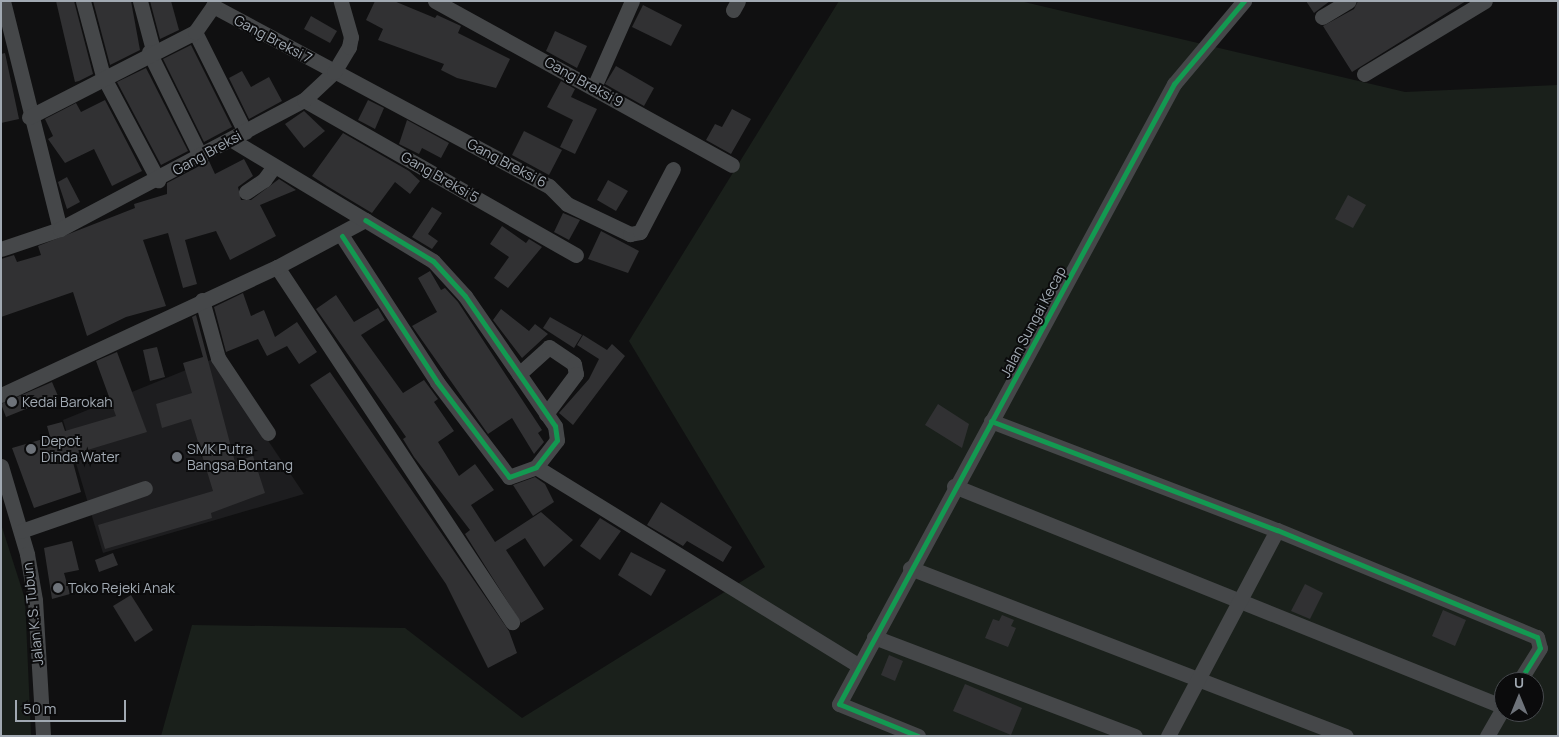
<!DOCTYPE html>
<style>
body{margin:0}
#map{position:relative;width:1559px;height:737px;overflow:hidden;background:#101011;font-family:Manrope,sans-serif}
div>[style]{position:absolute}
.built>*{inset:0;background:#1d1d1f}
.green>*{inset:0;background:#1a201b}
.building>*{inset:0;background:#313133}
.minor>*{height:15px;margin:-7.5px;padding:0 7.5px;transform-origin:7.5px;border-radius:7.5px;background:#454749}
.cycleway>*{height:5px;margin:-2.5px;padding:0 2.5px;transform-origin:2.5px;border-radius:2.5px;background:#139951}
.dots>*{width:14px;height:14px;translate:-50% -50%;box-sizing:border-box;border:2px solid #0b0b0c;border-radius:50%}
span{translate:-50% -50%;white-space:nowrap;text-align:center;line-height:1.15;-webkit-text-stroke:4px #0b0b0c;paint-order:stroke}
.street-label{font-size:14px;color:#a1a9b2}
.poi-label{font-size:14px;color:#a1a9b2}
.left{translate:0 -50%;text-align:left}
.frame{position:absolute;inset:0;border:2px solid #a1a9b2;pointer-events:none}
.north{position:absolute;left:1494px;top:672px;width:50px;height:50px;box-sizing:border-box;background:#0b0b0c;border:1px solid #474a4e;border-radius:50%;rotate:0deg;font-size:14px;font-weight:700;line-height:20px;text-align:center;color:#a1a9b2}
.north::after{content:'';display:block;margin:auto;width:18px;height:22px;background:#6e737a;clip-path:polygon(50% 0,100% 100%,50% 72%,0 100%)}
.scale{position:absolute;left:15px;top:700px;width:111px;height:22px;box-sizing:border-box;border:2px solid #a1a9b2;border-top:0;padding-left:6px;font-size:15px;line-height:18px;white-space:nowrap;color:#a1a9b2;-webkit-text-stroke:4px #0b0b0c;paint-order:stroke}
</style>
<div id="map">
<div class="built">
<i style="clip-path:polygon(213px 359px,304px 494px,103px 553px,63px 420px)"></i>
</div>
<div class="green">
<i style="clip-path:polygon(evenodd,839px 1px,1020px 1px,1405px 92px,1558px 85px,1558px 736px,161px 736px,192px 625px,405px 628px,522px 718px,765px 567px,629px 341px,839px 1px,1504px 682px,1534px 682px,1534px 712px,1504px 712px,1504px 682px)"></i>
<i style="clip-path:polygon(1px 524px,25px 599px,31px 736px,1px 736px)"></i>
</div>
<div class="building">
<i style="clip-path:polygon(56px 1px,74px 1px,93px 74px,79px 81px,75px 82px)"></i>
<i style="clip-path:polygon(93px 1px,131px 1px,140px 50px,110px 65px)"></i>
<i style="clip-path:polygon(150px 1px,171px 1px,179px 30px,160px 39px)"></i>
<i style="clip-path:polygon(375px 1px,394px 1px,435px 18px,437px 15px,461px 26px,458px 33px,510px 59px,496px 88px,457px 78px,441px 70px,444px 64px,378px 40px,383px 29px,366px 20px)"></i>
<i style="clip-path:polygon(1306px 1px,1330px 1px,1314px 13px)"></i>
<i style="clip-path:polygon(1358px 1px,1466px 1px,1352px 72px,1323px 26px,1354px 9px)"></i>
<i style="clip-path:polygon(643px 5px,682px 25px,671px 46px,632px 27px)"></i>
<i style="clip-path:polygon(311px 16px,337px 31px,330px 43px,304px 29px)"></i>
<i style="clip-path:polygon(555px 31px,587px 46px,577px 68px,546px 51px)"></i>
<i style="clip-path:polygon(191px 45px,232px 127px,204px 142px,163px 59px)"></i>
<i style="clip-path:polygon(5px 53px,19px 119px,1px 123px,1px 54px)"></i>
<i style="clip-path:polygon(616px 66px,654px 88px,644px 106px,605px 84px)"></i>
<i style="clip-path:polygon(146px 68px,188px 151px,161px 165px,117px 82px)"></i>
<i style="clip-path:polygon(242px 71px,251px 87px,269px 77px,282px 101px,249px 119px,229px 78px)"></i>
<i style="clip-path:polygon(561px 81px,575px 89px,571px 97px,597px 109px,575px 154px,560px 147px,573px 120px,547px 107px)"></i>
<i style="clip-path:polygon(105px 100px,142px 171px,112px 186px,94px 149px,65px 163px,48px 139px,53px 136px,45px 119px,76px 103px,81px 112px)"></i>
<i style="clip-path:polygon(368px 100px,384px 108px,375px 129px,358px 120px)"></i>
<i style="clip-path:polygon(732px 109px,751px 119px,731px 154px,706px 140px,715px 124px,722px 127px)"></i>
<i style="clip-path:polygon(304px 111px,325px 131px,304px 148px,285px 124px)"></i>
<i style="clip-path:polygon(407px 120px,449px 143px,441px 158px,422px 148px,419px 154px,399px 144px)"></i>
<i style="clip-path:polygon(524px 131px,562px 150px,549px 175px,512px 155px)"></i>
<i style="clip-path:polygon(343px 133px,409px 171px,420px 181px,410px 194px,395px 182px,372px 213px,327px 186px,312px 176px)"></i>
<i style="clip-path:polygon(244px 159px,253px 176px,238px 187px,241px 200px,251px 200px,279px 179px,296px 190px,260px 205px,276px 236px,230px 260px,216px 231px,185px 240px,197px 284px,183px 288px,168px 233px,143px 240px,166px 306px,126px 317px,87px 336px,73px 292px,1px 317px,1px 259px,14px 255px,17px 262px,41px 255px,38px 246px,135px 208px,134px 204px,167px 194px,167px 183px,209px 161px,215px 174px)"></i>
<i style="clip-path:polygon(67px 177px,80px 202px,67px 209px,58px 182px)"></i>
<i style="clip-path:polygon(608px 180px,628px 191px,616px 211px,597px 200px)"></i>
<i style="clip-path:polygon(1348px 195px,1366px 205px,1353px 228px,1335px 219px)"></i>
<i style="clip-path:polygon(432px 207px,442px 213px,428px 234px,438px 241px,432px 249px,412px 237px)"></i>
<i style="clip-path:polygon(563px 213px,580px 220px,569px 240px,554px 232px)"></i>
<i style="clip-path:polygon(502px 226px,526px 243px,529px 239px,542px 247px,508px 288px,494px 278px,509px 257px,490px 244px)"></i>
<i style="clip-path:polygon(601px 231px,639px 251px,628px 273px,588px 259px)"></i>
<i style="clip-path:polygon(430px 271px,441px 290px,445px 288px,458px 302px,542px 430px,538px 433px,544px 442px,534px 454px,512px 418px,488px 434px,412px 326px,437px 312px,418px 278px)"></i>
<i style="clip-path:polygon(243px 293px,251px 316px,264px 310px,275px 337px,297px 322px,317px 352px,299px 364px,287px 346px,267px 356px,258px 339px,226px 352px,214px 307px)"></i>
<i style="clip-path:polygon(336px 295px,354px 322px,378px 308px,385px 320px,361px 335px,403px 393px,424px 380px,438px 399px,434px 402px,454px 431px,438px 442px,459px 476px,475px 464px,494px 490px,471px 505px,495px 542px,541px 512px,573px 540px,544px 567px,525px 538px,506px 550px,544px 609px,521px 623px,465px 534px,470px 530px,414px 457px,403px 439px,406px 437px,316px 309px)"></i>
<i style="clip-path:polygon(501px 309px,529px 331px,535px 324px,548px 334px,522px 358px,493px 320px)"></i>
<i style="clip-path:polygon(196px 315px,235px 462px,253px 456px,265px 493px,211px 513px,212px 518px,105px 549px,98px 525px,213px 491px,191px 419px,162px 428px,156px 404px,192px 393px,183px 363px,203px 357px,192px 317px)"></i>
<i style="clip-path:polygon(550px 317px,582px 335px,574px 348px,543px 328px)"></i>
<i style="clip-path:polygon(583px 335px,607px 350px,612px 344px,625px 356px,573px 425px,559px 413px,589px 379px,599px 359px,577px 345px)"></i>
<i style="clip-path:polygon(157px 347px,165px 377px,150px 381px,143px 350px)"></i>
<i style="clip-path:polygon(117px 352px,147px 432px,71px 455px,81px 492px,34px 508px,12px 448px,50px 437px,47px 426px,62px 422px,65px 431px,116px 416px,96px 361px)"></i>
<i style="clip-path:polygon(330px 372px,509px 631px,517px 653px,488px 668px,446px 584px,310px 385px)"></i>
<i style="clip-path:polygon(52px 382px,58px 396px,6px 417px,1px 404px)"></i>
<i style="clip-path:polygon(938px 404px,969px 424px,962px 448px,925px 425px)"></i>
<i style="clip-path:polygon(535px 477px,545px 484px,554px 502px,533px 516px,513px 485px)"></i>
<i style="clip-path:polygon(661px 502px,732px 547px,723px 562px,687px 541px,683px 546px,647px 525px)"></i>
<i style="clip-path:polygon(600px 518px,621px 531px,600px 560px,580px 546px)"></i>
<i style="clip-path:polygon(72px 541px,79px 570px,64px 573px,70px 594px,52px 599px,44px 548px)"></i>
<i style="clip-path:polygon(631px 552px,666px 570px,651px 596px,618px 575px)"></i>
<i style="clip-path:polygon(113px 553px,118px 565px,99px 572px,95px 560px)"></i>
<i style="clip-path:polygon(1305px 584px,1323px 593px,1310px 619px,1291px 611px)"></i>
<i style="clip-path:polygon(131px 595px,153px 630px,135px 642px,113px 606px)"></i>
<i style="clip-path:polygon(1443px 610px,1466px 620px,1455px 646px,1432px 636px)"></i>
<i style="clip-path:polygon(1002px 615px,1014px 620px,1011px 626px,1016px 628px,1008px 647px,985px 638px,993px 619px,999px 621px)"></i>
<i style="clip-path:polygon(889px 655px,903px 661px,895px 681px,881px 675px)"></i>
<i style="clip-path:polygon(965px 684px,1022px 708px,1011px 735px,953px 711px)"></i>
</div>
<div class="minor">
<i style="left:3px;top:1px;width:235px;rotate:76deg"></i>
<i style="left:83px;top:1px;width:78px;rotate:75.1deg"></i>
<i style="left:103px;top:76px;width:118px;rotate:62.1deg"></i>
<i style="left:140px;top:1px;width:51px;rotate:75.1deg"></i>
<i style="left:435px;top:1px;width:339px;rotate:28.9deg"></i>
<i style="left:213px;top:6px;width:381px;rotate:28.2deg"></i>
<i style="left:549px;top:186px;width:25px;rotate:45deg"></i>
<i style="left:567px;top:204px;width:70px;rotate:25.5deg"></i>
<i style="left:630px;top:234px;width:10px;rotate:-11deg"></i>
<i style="left:640px;top:232px;width:71px;rotate:-62.4deg"></i>
<i style="left:733px;top:10px;width:10px;rotate:-61deg"></i>
<i style="left:1322px;top:17px;width:31px;rotate:-31deg"></i>
<i style="left:195px;top:32px;width:112px;rotate:63.4deg"></i>
<i style="left:149px;top:52px;width:117px;rotate:63.7deg"></i>
<i style="left:1364px;top:74px;width:141px;rotate:-31.1deg"></i>
<i style="left:594px;top:87px;width:94px;rotate:-66.2deg"></i>
<i style="left:304px;top:100px;width:313px;rotate:29.7deg"></i>
<i style="left:29px;top:117px;width:186px;rotate:-27.1deg"></i>
<i style="left:195px;top:32px;width:32px;rotate:-55deg"></i>
<i style="left:246px;top:192px;width:22px;rotate:-34deg"></i>
<i style="left:264px;top:180px;width:17px;rotate:-54deg"></i>
<i style="left:342px;top:236px;width:174px;rotate:56.9deg"></i>
<i style="left:437px;top:382px;width:119px;rotate:52.8deg"></i>
<i style="left:509px;top:477px;width:29px;rotate:-20deg"></i>
<i style="left:536px;top:467px;width:34px;rotate:-52deg"></i>
<i style="left:557px;top:440px;width:14px;rotate:-98deg"></i>
<i style="left:555px;top:426px;width:158px;rotate:-124.7deg"></i>
<i style="left:465px;top:296px;width:47px;rotate:-132.4deg"></i>
<i style="left:433px;top:261px;width:79px;rotate:-148.9deg"></i>
<i style="left:1px;top:249px;width:62px;rotate:-18.7deg"></i>
<i style="left:60px;top:229px;width:276px;rotate:-27.9deg"></i>
<i style="left:304px;top:100px;width:41px;rotate:-43deg"></i>
<i style="left:334px;top:72px;width:29px;rotate:-59deg"></i>
<i style="left:349px;top:47px;width:10px;rotate:-79deg"></i>
<i style="left:351px;top:37px;width:37px;rotate:-106deg"></i>
<i style="left:277px;top:267px;width:426px;rotate:56.5deg"></i>
<i style="left:202px;top:300px;width:60px;rotate:74.6deg"></i>
<i style="left:218px;top:358px;width:90px;rotate:56.3deg"></i>
<i style="left:519px;top:374px;width:40px;rotate:-42deg"></i>
<i style="left:549px;top:347px;width:30px;rotate:34deg"></i>
<i style="left:574px;top:364px;width:10px;rotate:79deg"></i>
<i style="left:576px;top:374px;width:50px;rotate:126.9deg"></i>
<i style="left:1px;top:395px;width:304px;rotate:-24.9deg"></i>
<i style="left:277px;top:267px;width:100px;rotate:-28.1deg"></i>
<i style="left:365px;top:220px;width:155px;rotate:-149deg"></i>
<i style="left:991px;top:421px;width:306px;rotate:20.9deg"></i>
<i style="left:1277px;top:530px;width:281px;rotate:22.4deg"></i>
<i style="left:1537px;top:637px;width:11px;rotate:75deg"></i>
<i style="left:1540px;top:648px;width:40px;rotate:122deg"></i>
<i style="left:1px;top:466px;width:92px;rotate:73.5deg"></i>
<i style="left:27px;top:554px;width:47px;rotate:80.1deg"></i>
<i style="left:35px;top:600px;width:136px;rotate:86.6deg"></i>
<i style="left:536px;top:467px;width:378px;rotate:31.6deg"></i>
<i style="left:954px;top:486px;width:593px;rotate:21.89deg"></i>
<i style="left:21px;top:531px;width:131px;rotate:-19.1deg"></i>
<i style="left:910px;top:568px;width:467px;rotate:21.1deg"></i>
<i style="left:874px;top:637px;width:279px;rotate:20.8deg"></i>
<i style="left:918px;top:736px;width:85px;rotate:-157.9deg"></i>
<i style="left:839px;top:704px;width:705px;rotate:-61.62deg"></i>
<i style="left:1174px;top:84px;width:109px;rotate:-49.9deg"></i>
<i style="left:1168px;top:736px;width:233px;rotate:-62.1deg"></i>
<i style="left:1487px;top:736px;width:34px;rotate:-60deg"></i>
</div>
<div class="cycleway">
<i style="left:342px;top:236px;width:174px;rotate:56.9deg"></i>
<i style="left:437px;top:382px;width:119px;rotate:52.8deg"></i>
<i style="left:509px;top:477px;width:29px;rotate:-20deg"></i>
<i style="left:536px;top:467px;width:34px;rotate:-52deg"></i>
<i style="left:557px;top:440px;width:14px;rotate:-98deg"></i>
<i style="left:555px;top:426px;width:158px;rotate:-124.7deg"></i>
<i style="left:465px;top:296px;width:47px;rotate:-132.4deg"></i>
<i style="left:433px;top:261px;width:79px;rotate:-148.9deg"></i>
<i style="left:991px;top:421px;width:306px;rotate:20.9deg"></i>
<i style="left:1277px;top:530px;width:281px;rotate:22.4deg"></i>
<i style="left:1537px;top:637px;width:11px;rotate:75deg"></i>
<i style="left:1540px;top:648px;width:40px;rotate:122deg"></i>
<i style="left:918px;top:736px;width:85px;rotate:-157.9deg"></i>
<i style="left:839px;top:704px;width:705px;rotate:-61.62deg"></i>
<i style="left:1174px;top:84px;width:109px;rotate:-49.9deg"></i>
</div>
<div class="dots">
<i style="left:12px;top:402px;background:#6e737a"></i>
<i style="left:31px;top:449px;background:#6e737a"></i>
<i style="left:177px;top:457px;background:#6e737a"></i>
<i style="left:58px;top:588px;background:#6e737a"></i>
</div>
<div class="street-label">
<span style="left:273px;top:39px;rotate:28deg">Gang Breksi 7</span>
<span style="left:584px;top:82px;rotate:29deg">Gang Breksi 9</span>
<span style="left:207px;top:153px;rotate:-29deg">Gang Breksi</span>
<span style="left:507px;top:163px;rotate:28deg">Gang Breksi 6</span>
<span style="left:440px;top:177px;rotate:30deg">Gang Breksi 5</span>
<span style="left:1033px;top:322px;rotate:-62deg">Jalan Sungai Kecap</span>
<span style="left:33px;top:614px;rotate:-96deg">Jalan K.S. Tubun</span>
</div>
<div class="poi-label">
<span class="left" style="left:22px;top:402px">Kedai Barokah</span>
<span class="left" style="left:41px;top:449px">Depot<br>Dinda Water</span>
<span class="left" style="left:187px;top:457px">SMK Putra<br>Bangsa Bontang</span>
<span class="left" style="left:68px;top:588px">Toko Rejeki Anak</span>
</div>
<div class="frame"></div>
<div class="north">U</div>
<div class="scale">50 m</div>
</div>
